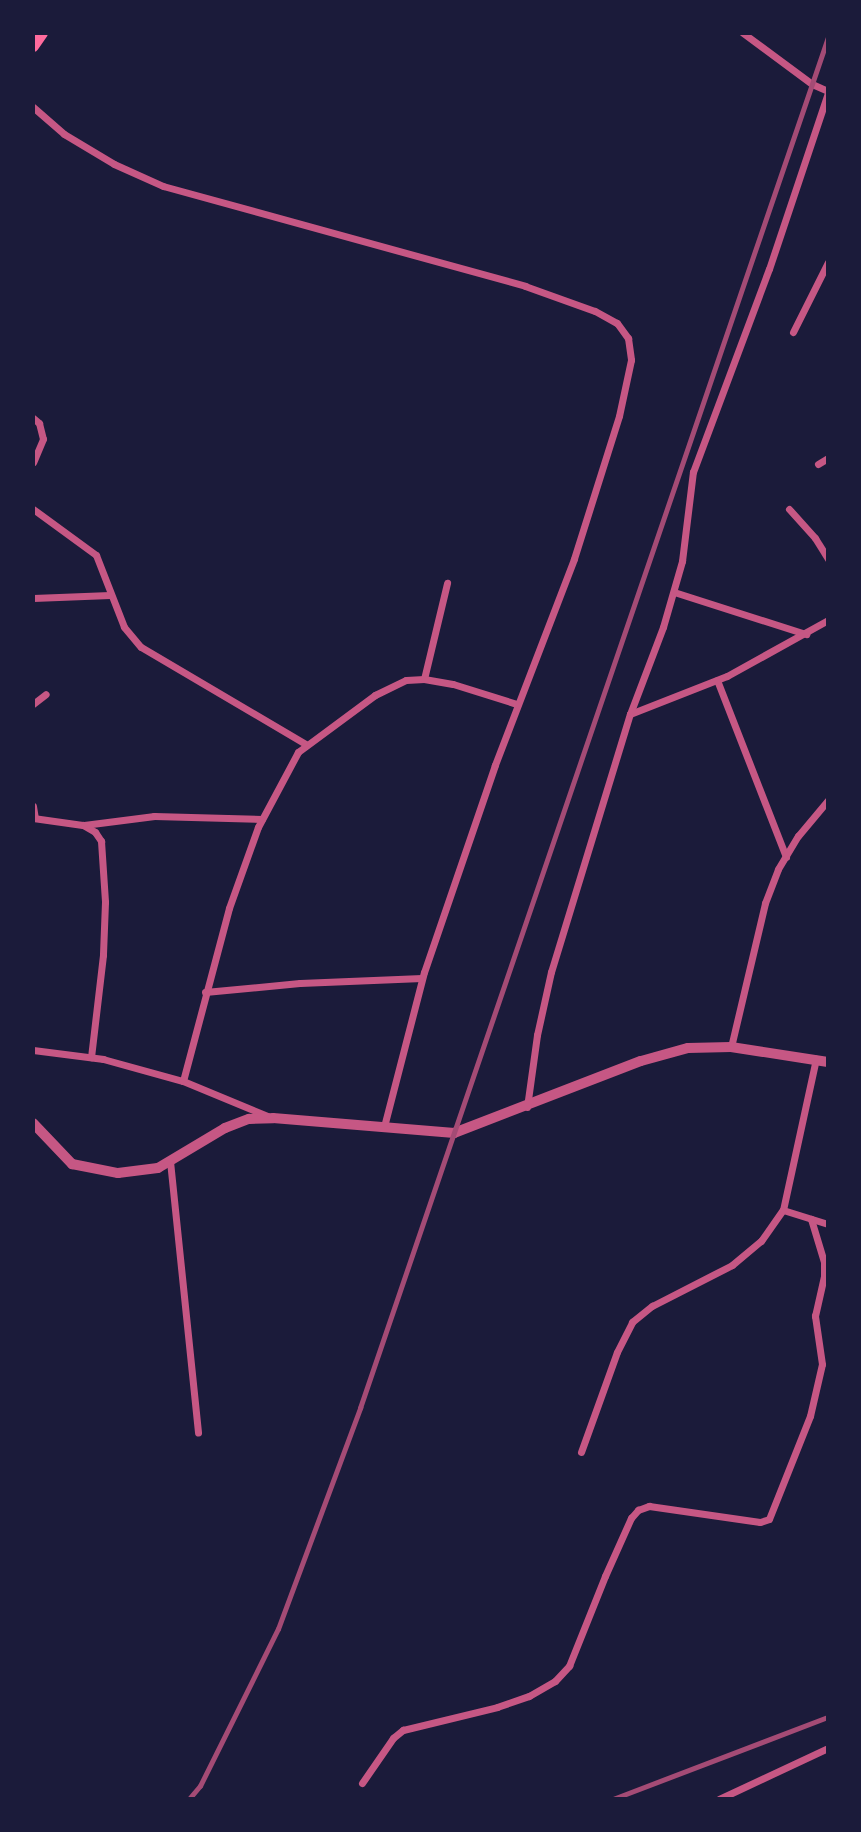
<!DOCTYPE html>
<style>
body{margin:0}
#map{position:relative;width:861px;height:1832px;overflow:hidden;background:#1b1b3a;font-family:"Noto Sans",sans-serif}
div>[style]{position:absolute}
.minor>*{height:7px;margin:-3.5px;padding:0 3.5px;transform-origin:3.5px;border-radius:3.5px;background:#c65784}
.tertiary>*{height:10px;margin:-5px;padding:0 5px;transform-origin:5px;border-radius:5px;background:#c65784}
.secondary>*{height:12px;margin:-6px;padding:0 6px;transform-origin:6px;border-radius:6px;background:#ff6b9d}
.rail>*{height:4.5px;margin:-2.25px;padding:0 2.25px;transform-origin:2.25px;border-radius:2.25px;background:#a44b75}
span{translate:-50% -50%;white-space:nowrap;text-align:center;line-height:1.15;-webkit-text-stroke:5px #1b1b3a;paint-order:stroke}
.frame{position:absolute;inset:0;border:35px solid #1b1b3a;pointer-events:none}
</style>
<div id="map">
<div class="minor">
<i style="left:743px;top:33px;width:86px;rotate:36.5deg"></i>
<i style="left:812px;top:84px;width:17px;rotate:24deg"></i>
<i style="left:33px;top:107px;width:41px;rotate:41.1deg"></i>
<i style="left:64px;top:134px;width:58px;rotate:31deg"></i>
<i style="left:114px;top:164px;width:54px;rotate:24.2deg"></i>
<i style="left:163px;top:186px;width:376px;rotate:15.4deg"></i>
<i style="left:525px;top:286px;width:74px;rotate:19.7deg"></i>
<i style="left:595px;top:311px;width:25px;rotate:29deg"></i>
<i style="left:617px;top:323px;width:19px;rotate:54deg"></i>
<i style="left:628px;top:338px;width:22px;rotate:82deg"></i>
<i style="left:631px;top:360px;width:57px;rotate:102.1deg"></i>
<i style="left:619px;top:416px;width:150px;rotate:107.5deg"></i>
<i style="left:574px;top:559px;width:221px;rotate:111deg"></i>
<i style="left:495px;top:765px;width:219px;rotate:108.9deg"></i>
<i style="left:424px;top:972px;width:160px;rotate:104.5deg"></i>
<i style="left:793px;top:332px;width:78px;rotate:-63.4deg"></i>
<i style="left:33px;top:418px;width:8px;rotate:40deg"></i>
<i style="left:39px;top:423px;width:16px;rotate:76deg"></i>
<i style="left:43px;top:439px;width:25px;rotate:113deg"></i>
<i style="left:818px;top:464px;width:12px;rotate:-31deg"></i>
<i style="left:33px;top:509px;width:78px;rotate:36.1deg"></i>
<i style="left:96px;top:555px;width:77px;rotate:68.7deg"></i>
<i style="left:124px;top:627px;width:26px;rotate:50deg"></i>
<i style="left:141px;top:647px;width:191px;rotate:30.5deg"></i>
<i style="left:789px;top:509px;width:39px;rotate:48deg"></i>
<i style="left:815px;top:538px;width:25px;rotate:58deg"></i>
<i style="left:674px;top:592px;width:139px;rotate:17.7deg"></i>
<i style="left:33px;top:598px;width:77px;rotate:-2.2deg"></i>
<i style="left:424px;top:679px;width:99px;rotate:-76.5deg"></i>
<i style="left:717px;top:680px;width:190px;rotate:68.7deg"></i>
<i style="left:33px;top:704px;width:16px;rotate:-38deg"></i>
<i style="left:630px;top:714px;width:104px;rotate:-21.4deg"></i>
<i style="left:727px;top:676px;width:115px;rotate:-29deg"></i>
<i style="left:33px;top:806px;width:12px;rotate:81deg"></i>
<i style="left:33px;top:818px;width:50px;rotate:8deg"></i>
<i style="left:83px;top:825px;width:14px;rotate:30deg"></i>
<i style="left:95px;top:832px;width:11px;rotate:56deg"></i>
<i style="left:101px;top:841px;width:61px;rotate:86.2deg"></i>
<i style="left:105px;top:902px;width:53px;rotate:92.2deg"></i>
<i style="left:103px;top:955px;width:103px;rotate:96.7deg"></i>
<i style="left:84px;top:825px;width:71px;rotate:-7.3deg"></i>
<i style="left:154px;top:816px;width:108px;rotate:1.6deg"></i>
<i style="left:205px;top:992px;width:95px;rotate:-5.4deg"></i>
<i style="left:300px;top:983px;width:122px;rotate:-2.3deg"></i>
<i style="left:731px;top:1047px;width:148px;rotate:-76.7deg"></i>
<i style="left:765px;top:903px;width:36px;rotate:-69deg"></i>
<i style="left:778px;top:869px;width:39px;rotate:-59deg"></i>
<i style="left:798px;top:836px;width:47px;rotate:-50.2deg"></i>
<i style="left:33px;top:1050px;width:71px;rotate:7.3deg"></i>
<i style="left:103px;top:1059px;width:83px;rotate:15.4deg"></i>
<i style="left:183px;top:1081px;width:94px;rotate:22.5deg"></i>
<i style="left:183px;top:1081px;width:179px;rotate:-75.1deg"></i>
<i style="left:229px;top:908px;width:86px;rotate:-70.3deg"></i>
<i style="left:258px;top:827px;width:85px;rotate:-61.9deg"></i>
<i style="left:298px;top:752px;width:96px;rotate:-36.5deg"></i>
<i style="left:375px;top:695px;width:34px;rotate:-26deg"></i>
<i style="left:406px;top:680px;width:18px;rotate:-3deg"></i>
<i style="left:424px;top:679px;width:29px;rotate:10deg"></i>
<i style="left:453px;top:684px;width:67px;rotate:17.4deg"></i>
<i style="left:527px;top:1107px;width:73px;rotate:-82.1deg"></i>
<i style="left:537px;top:1035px;width:65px;rotate:-77.5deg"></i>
<i style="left:551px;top:972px;width:270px;rotate:-73deg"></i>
<i style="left:630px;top:714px;width:93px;rotate:-69.2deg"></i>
<i style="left:663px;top:627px;width:69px;rotate:-73.9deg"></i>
<i style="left:682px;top:561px;width:90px;rotate:-83deg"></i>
<i style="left:693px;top:472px;width:217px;rotate:-69.5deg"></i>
<i style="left:769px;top:269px;width:186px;rotate:-71.5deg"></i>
<i style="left:170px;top:1161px;width:273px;rotate:84.1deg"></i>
<i style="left:783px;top:1210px;width:47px;rotate:17.3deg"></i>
<i style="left:581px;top:1452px;width:106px;rotate:-70.2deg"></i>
<i style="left:617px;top:1352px;width:34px;rotate:-63deg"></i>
<i style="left:632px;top:1322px;width:26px;rotate:-39deg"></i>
<i style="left:652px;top:1306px;width:90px;rotate:-27.1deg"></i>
<i style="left:732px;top:1265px;width:38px;rotate:-40deg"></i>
<i style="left:761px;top:1241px;width:38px;rotate:-55deg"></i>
<i style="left:783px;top:1210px;width:155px;rotate:-77.7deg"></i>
<i style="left:362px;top:1783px;width:55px;rotate:-55.4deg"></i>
<i style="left:393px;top:1738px;width:13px;rotate:-39deg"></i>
<i style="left:403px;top:1730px;width:97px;rotate:-13.7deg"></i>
<i style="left:497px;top:1707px;width:34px;rotate:-19deg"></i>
<i style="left:529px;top:1696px;width:30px;rotate:-30deg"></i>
<i style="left:555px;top:1681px;width:21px;rotate:-47deg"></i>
<i style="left:569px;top:1666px;width:97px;rotate:-68.2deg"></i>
<i style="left:605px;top:1576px;width:64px;rotate:-65.9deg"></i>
<i style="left:631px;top:1518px;width:11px;rotate:-49deg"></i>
<i style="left:638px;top:1510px;width:12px;rotate:-20deg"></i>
<i style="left:649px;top:1506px;width:112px;rotate:8.2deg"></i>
<i style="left:760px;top:1522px;width:9px;rotate:-18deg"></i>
<i style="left:769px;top:1519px;width:111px;rotate:-68.3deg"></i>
<i style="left:810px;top:1416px;width:53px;rotate:-77deg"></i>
<i style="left:822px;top:1364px;width:49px;rotate:-98.3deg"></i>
<i style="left:815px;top:1316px;width:41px;rotate:-77.3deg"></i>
<i style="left:824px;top:1276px;width:14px;rotate:-90deg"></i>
<i style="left:824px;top:1262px;width:45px;rotate:-106.8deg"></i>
<i style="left:719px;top:1799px;width:120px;rotate:-25.1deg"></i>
</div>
<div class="tertiary">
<i style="left:33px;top:1123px;width:57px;rotate:46.4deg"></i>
<i style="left:72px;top:1164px;width:47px;rotate:11.1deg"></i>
<i style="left:118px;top:1173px;width:40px;rotate:-7.1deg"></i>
<i style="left:158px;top:1168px;width:78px;rotate:-30.8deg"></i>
<i style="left:225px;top:1128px;width:26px;rotate:-21deg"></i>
<i style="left:249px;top:1119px;width:24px;rotate:-2deg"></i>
<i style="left:273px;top:1118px;width:182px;rotate:4.7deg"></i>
<i style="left:454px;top:1133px;width:200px;rotate:-21.1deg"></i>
<i style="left:641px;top:1061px;width:49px;rotate:-15.5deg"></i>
<i style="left:688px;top:1048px;width:43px;rotate:-1.3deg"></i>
<i style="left:731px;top:1047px;width:98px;rotate:8.8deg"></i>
</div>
<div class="secondary">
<i style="left:33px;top:46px;width:16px;rotate:-55deg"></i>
</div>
<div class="rail">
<i style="left:189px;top:1799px;width:17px;rotate:-50deg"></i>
<i style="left:200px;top:1786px;width:175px;rotate:-63.6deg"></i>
<i style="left:278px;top:1629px;width:236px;rotate:-69.6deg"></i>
<i style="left:360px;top:1408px;width:1449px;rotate:-71.15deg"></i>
<i style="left:613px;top:1799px;width:230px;rotate:-20.9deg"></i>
</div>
<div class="frame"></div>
</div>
